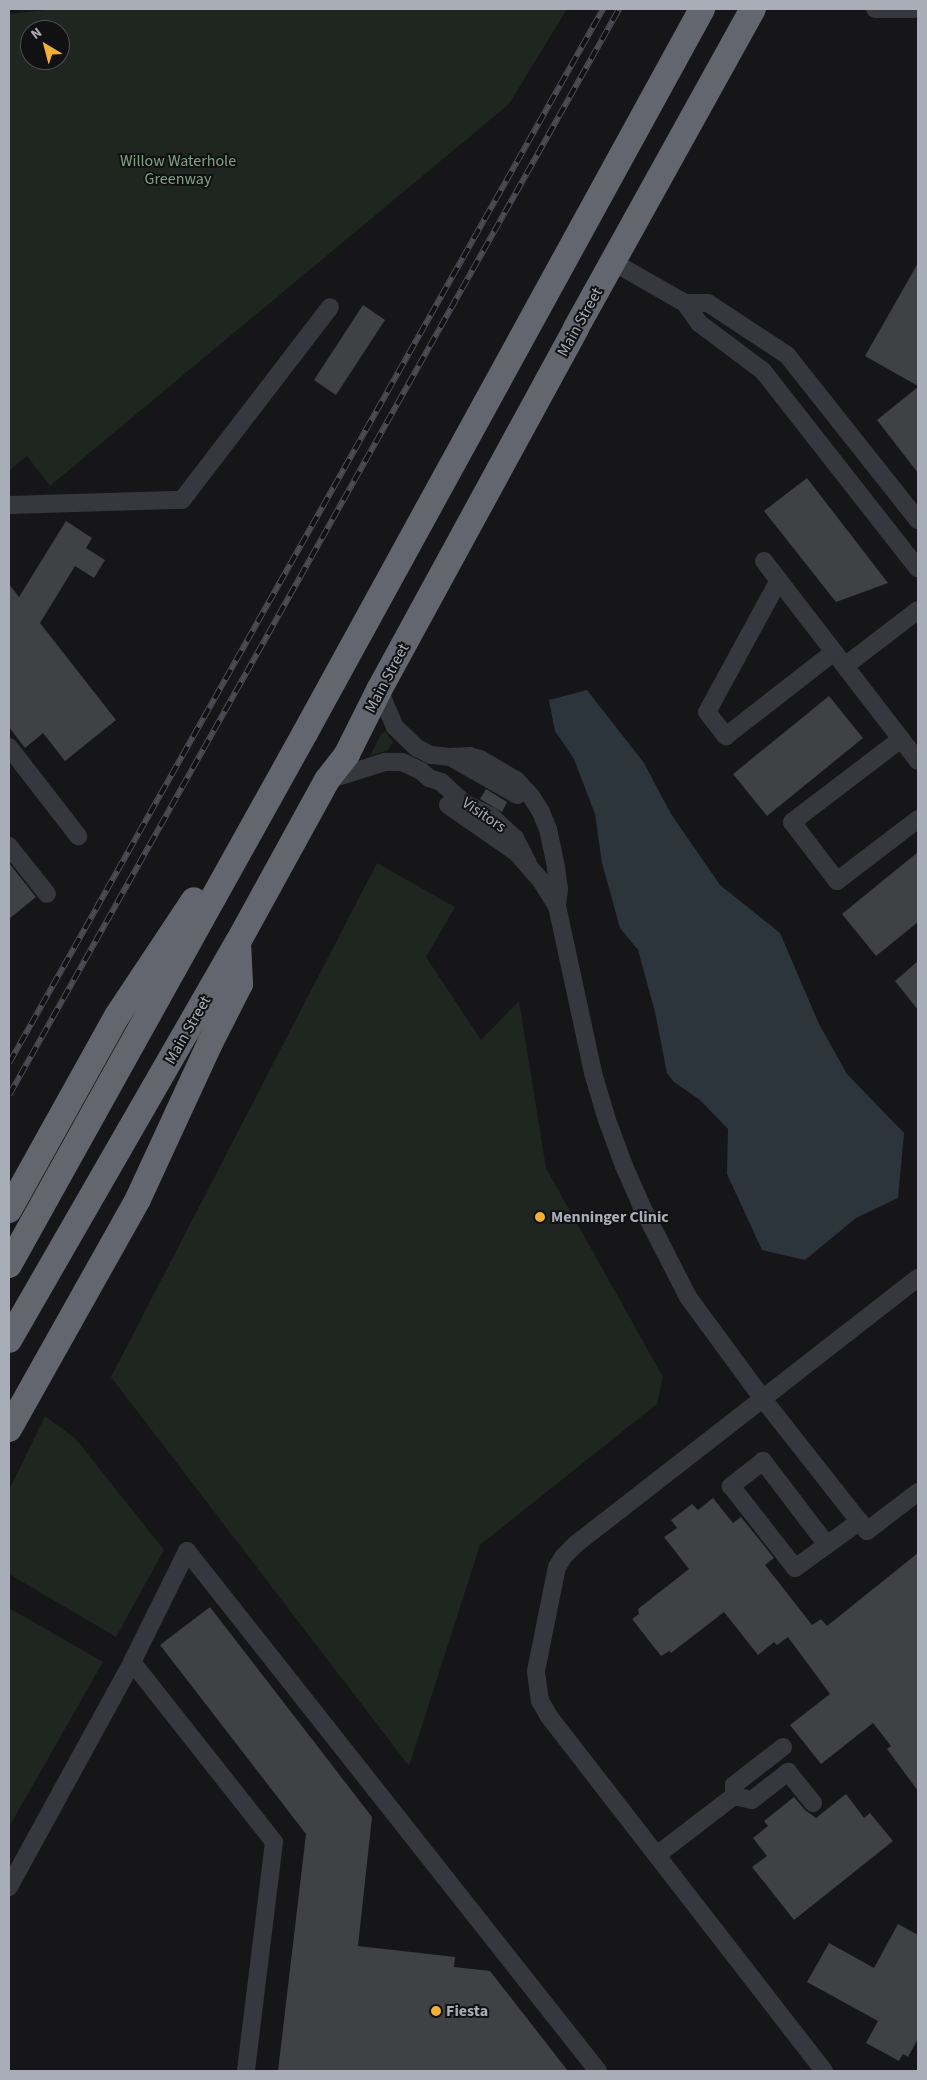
<!DOCTYPE html>
<style>
body{margin:0}
#map{position:relative;width:927px;height:2080px;overflow:hidden;background:#161618;font-family:"Source Sans 3",sans-serif}
div>[style]{position:absolute}
.green>*{inset:0;background:#1e261f}
.water>*{inset:0;background:#2c353c}
.building>*{inset:0;background:#404145}
.minor>*{height:18px;margin:-9px;padding:0 9px;transform-origin:9px;border-radius:9px;background:#37383d}
.highway>*{height:26px;margin:-13px;padding:0 13px;transform-origin:13px;border-radius:13px;background:#63666e}
.rail>*{height:5.5px;margin-top:-2.75px;transform-origin:0;background:repeating-linear-gradient(90deg,#111113 0 11px,#4a4c52 0 22px);box-sizing:border-box;border-block:1px solid #4a4c52}
.dots>*{width:14px;height:14px;translate:-50% -50%;box-sizing:border-box;border:2px solid #111113;border-radius:50%}
span{translate:-50% -50%;white-space:nowrap;text-align:center;line-height:1.15;-webkit-text-stroke:4px #111113;paint-order:stroke}
.park-label{font-size:16px;color:#7fa381}
.street-label{font-size:16px;color:#a8adb8}
.poi-label{font-size:16px;color:#a8adb8;font-weight:700}
.left{translate:0 -50%;text-align:left}
.frame{position:absolute;inset:0;border:10px solid #a8adb8;pointer-events:none}
.north{position:absolute;left:20px;top:20px;width:50px;height:50px;box-sizing:border-box;background:#111113;border:1px solid #4d4f55;border-radius:50%;rotate:323deg;font-size:14px;font-weight:700;line-height:20px;text-align:center;color:#a8adb8}
.north::after{content:'';display:block;margin:auto;width:18px;height:22px;background:#f2b134;clip-path:polygon(50% 0,100% 100%,50% 72%,0 100%)}
</style>
<div id="map">
<div class="green">
<i style="clip-path:polygon(evenodd,55px 9px,567px 9px,509px 104px,50px 486px,27px 456px,9px 471px,9px 14px,55px 9px,30px 30px,60px 30px,60px 60px,30px 60px,30px 30px)"></i>
<i style="clip-path:polygon(385px 731px,393px 742px,388px 750px,370px 756px,381px 734px)"></i>
<i style="clip-path:polygon(377px 863px,455px 907px,426px 957px,481px 1040px,519px 1001px,546px 1168px,663px 1377px,657px 1404px,480px 1545px,409px 1766px,111px 1377px)"></i>
<i style="clip-path:polygon(45px 1416px,76px 1439px,164px 1550px,116px 1637px,9px 1574px,9px 1490px)"></i>
<i style="clip-path:polygon(9px 1608px,103px 1662px,9px 1827px)"></i>
</div>
<div class="water">
<i style="clip-path:polygon(587px 690px,644px 763px,671px 814px,720px 885px,780px 933px,819px 1024px,847px 1074px,904px 1133px,898px 1198px,856px 1218px,805px 1260px,762px 1250px,727px 1174px,728px 1129px,700px 1100px,674px 1082px,667px 1073px,655px 1012px,638px 950px,620px 928px,602px 863px,595px 814px,574px 759px,555px 731px,549px 700px)"></i>
</div>
<div class="building">
<i style="clip-path:polygon(918px 263px,918px 386px,865px 356px)"></i>
<i style="clip-path:polygon(363px 305px,385px 320px,336px 395px,314px 380px)"></i>
<i style="clip-path:polygon(918px 387px,918px 473px,877px 420px)"></i>
<i style="clip-path:polygon(807px 478px,888px 583px,836px 602px,764px 511px)"></i>
<i style="clip-path:polygon(66px 521px,92px 538px,86px 548px,105px 560px,94px 578px,75px 566px,40px 623px,116px 720px,65px 761px,43px 733px,25px 748px,9px 727px,9px 584px,19px 597px)"></i>
<i style="clip-path:polygon(829px 696px,863px 738px,767px 816px,733px 774px)"></i>
<i style="clip-path:polygon(486px 789px,507px 802px,502px 812px,480px 799px)"></i>
<i style="clip-path:polygon(918px 852px,918px 922px,876px 956px,842px 914px)"></i>
<i style="clip-path:polygon(9px 863px,36px 897px,9px 919px)"></i>
<i style="clip-path:polygon(918px 961px,918px 1010px,895px 981px)"></i>
<i style="clip-path:polygon(713px 1498px,733px 1523px,741px 1517px,774px 1558px,765px 1565px,812px 1625px,821px 1619px,827px 1626px,918px 1553px,918px 1791px,887px 1749px,891px 1746px,873px 1723px,821px 1764px,790px 1725px,830px 1694px,788px 1637px,777px 1645px,774px 1642px,758px 1655px,724px 1612px,671px 1653px,669px 1651px,661px 1656px,632px 1619px,639px 1614px,638px 1609px,689px 1569px,664px 1537px,677px 1528px,671px 1520px,692px 1504px,698px 1510px)"></i>
<i style="clip-path:polygon(210px 1607px,372px 1817px,358px 1946px,455px 1957px,454px 1967px,490px 1971px,568px 2071px,278px 2071px,306px 1834px,160px 1645px)"></i>
<i style="clip-path:polygon(846px 1794px,864px 1818px,870px 1813px,893px 1841px,794px 1920px,752px 1867px,767px 1856px,753px 1838px,768px 1826px,764px 1821px,794px 1797px,805px 1810px,816px 1818px)"></i>
<i style="clip-path:polygon(898px 1924px,918px 1935px,918px 2039px,908px 2057px,903px 2054px,899px 2061px,866px 2043px,878px 2021px,807px 1982px,829px 1943px,874px 1968px)"></i>
</div>
<div class="minor">
<i style="left:875px;top:9px;width:39px"></i>
<i style="left:613px;top:262px;width:83px;rotate:29.7deg"></i>
<i style="left:685px;top:303px;width:24px;rotate:55deg"></i>
<i style="left:699px;top:323px;width:80px;rotate:36.9deg"></i>
<i style="left:763px;top:371px;width:251px;rotate:51.9deg"></i>
<i style="left:685px;top:303px;width:23px"></i>
<i style="left:708px;top:303px;width:95px;rotate:33.4deg"></i>
<i style="left:787px;top:355px;width:211px;rotate:51.6deg"></i>
<i style="left:9px;top:505px;width:173px;rotate:-1.7deg"></i>
<i style="left:182px;top:500px;width:243px;rotate:-52.5deg"></i>
<i style="left:764px;top:561px;width:252px;rotate:52.4deg"></i>
<i style="left:779px;top:580px;width:150px;rotate:118.6deg"></i>
<i style="left:707px;top:712px;width:31px;rotate:52deg"></i>
<i style="left:726px;top:736px;width:137px;rotate:-37.9deg"></i>
<i style="left:845px;top:666px;width:92px;rotate:-37.5deg"></i>
<i style="left:379px;top:690px;width:40px;rotate:66.6deg"></i>
<i style="left:395px;top:727px;width:30px;rotate:44deg"></i>
<i style="left:417px;top:748px;width:16px;rotate:27deg"></i>
<i style="left:431px;top:755px;width:20px;rotate:6deg"></i>
<i style="left:451px;top:757px;width:19px;rotate:-3deg"></i>
<i style="left:470px;top:756px;width:10px;rotate:17deg"></i>
<i style="left:480px;top:759px;width:42px;rotate:30.3deg"></i>
<i style="left:516px;top:780px;width:22px;rotate:47deg"></i>
<i style="left:531px;top:796px;width:19px;rotate:58deg"></i>
<i style="left:541px;top:812px;width:18px;rotate:68deg"></i>
<i style="left:548px;top:829px;width:40px;rotate:78deg"></i>
<i style="left:556px;top:868px;width:21px;rotate:82deg"></i>
<i style="left:559px;top:889px;width:17px;rotate:97deg"></i>
<i style="left:557px;top:906px;width:171px;rotate:77.8deg"></i>
<i style="left:593px;top:1073px;width:49px;rotate:73.4deg"></i>
<i style="left:607px;top:1120px;width:49px;rotate:69.7deg"></i>
<i style="left:624px;top:1166px;width:45px;rotate:66.3deg"></i>
<i style="left:642px;top:1207px;width:101px;rotate:62.9deg"></i>
<i style="left:688px;top:1297px;width:127px;rotate:53.7deg"></i>
<i style="left:763px;top:1399px;width:168px;rotate:51.8deg"></i>
<i style="left:867px;top:1531px;width:64px;rotate:-37.4deg"></i>
<i style="left:901px;top:739px;width:137px;rotate:142.7deg"></i>
<i style="left:792px;top:822px;width:74px;rotate:52.7deg"></i>
<i style="left:837px;top:881px;width:102px;rotate:-37.4deg"></i>
<i style="left:9px;top:747px;width:113px;rotate:52.2deg"></i>
<i style="left:452px;top:758px;width:75px;rotate:29.6deg"></i>
<i style="left:328px;top:780px;width:60px;rotate:-17.5deg"></i>
<i style="left:385px;top:762px;width:17px"></i>
<i style="left:402px;top:762px;width:21px;rotate:25deg"></i>
<i style="left:421px;top:771px;width:11px;rotate:41deg"></i>
<i style="left:429px;top:778px;width:13px;rotate:18deg"></i>
<i style="left:441px;top:782px;width:31px;rotate:42deg"></i>
<i style="left:464px;top:803px;width:30px;rotate:26deg"></i>
<i style="left:491px;top:816px;width:33px;rotate:43deg"></i>
<i style="left:515px;top:838px;width:28px;rotate:63deg"></i>
<i style="left:448px;top:805px;width:84px;rotate:34.8deg"></i>
<i style="left:517px;top:853px;width:35px;rotate:49deg"></i>
<i style="left:540px;top:879px;width:32px;rotate:58deg"></i>
<i style="left:9px;top:846px;width:61px;rotate:51.6deg"></i>
<i style="left:827px;top:1545px;width:106px;rotate:-127.3deg"></i>
<i style="left:763px;top:1461px;width:41px;rotate:142deg"></i>
<i style="left:731px;top:1486px;width:104px;rotate:52deg"></i>
<i style="left:795px;top:1568px;width:80px;rotate:-35.9deg"></i>
<i style="left:132px;top:1662px;width:229px;rotate:51.7deg"></i>
<i style="left:274px;top:1842px;width:231px;rotate:97deg"></i>
<i style="left:734px;top:1796px;width:11px;rotate:-90deg"></i>
<i style="left:734px;top:1785px;width:62px;rotate:-37.8deg"></i>
<i style="left:657px;top:1855px;width:97px;rotate:-37.5deg"></i>
<i style="left:734px;top:1796px;width:18px;rotate:13deg"></i>
<i style="left:752px;top:1800px;width:46px;rotate:-37.9deg"></i>
<i style="left:788px;top:1772px;width:40px;rotate:51deg"></i>
<i style="left:9px;top:1887px;width:256px;rotate:-61.3deg"></i>
<i style="left:132px;top:1662px;width:124px;rotate:-63.6deg"></i>
<i style="left:187px;top:1551px;width:663px;rotate:51.68deg"></i>
<i style="left:824px;top:2071px;width:449px;rotate:-127.8deg"></i>
<i style="left:549px;top:1716px;width:17px;rotate:-121deg"></i>
<i style="left:540px;top:1701px;width:30px;rotate:-98deg"></i>
<i style="left:536px;top:1671px;width:106px;rotate:-78.6deg"></i>
<i style="left:557px;top:1567px;width:13px;rotate:-58deg"></i>
<i style="left:564px;top:1556px;width:17px;rotate:-45deg"></i>
<i style="left:576px;top:1544px;width:433px;rotate:-37.9deg"></i>
</div>
<div class="highway">
<i style="left:9px;top:1210px;width:222px;rotate:-60.9deg"></i>
<i style="left:117px;top:1016px;width:139px;rotate:-56.4deg"></i>
<i style="left:9px;top:1265px;width:609px;rotate:-60.91deg"></i>
<i style="left:305px;top:733px;width:826px;rotate:-61.26deg"></i>
<i style="left:9px;top:1340px;width:459px;rotate:-60.1deg"></i>
<i style="left:238px;top:942px;width:185px;rotate:-61.2deg"></i>
<i style="left:327px;top:780px;width:33px;rotate:-52deg"></i>
<i style="left:347px;top:754px;width:72px;rotate:-63.4deg"></i>
<i style="left:379px;top:690px;width:412px;rotate:-61.4deg"></i>
<i style="left:576px;top:328px;width:365px;rotate:-61deg"></i>
<i style="left:9px;top:1429px;width:264px;rotate:-60.7deg"></i>
<i style="left:138px;top:1199px;width:172px;rotate:-65.2deg"></i>
<i style="left:210px;top:1043px;width:66px;rotate:-63deg"></i>
<i style="left:240px;top:984px;width:42px;rotate:-92.7deg"></i>
</div>
<div class="rail">
<i style="left:9px;top:1063px;width:1210px;rotate:-60.6deg"></i>
<i style="left:9px;top:1095px;width:1246px;rotate:-60.68deg"></i>
</div>
<div class="dots">
<i style="left:540px;top:1217px;background:#f2b134"></i>
<i style="left:436px;top:2011px;background:#f2b134"></i>
</div>
<div class="park-label">
<span style="left:178px;top:170px">Willow Waterhole<br>Greenway</span>
</div>
<div class="street-label">
<span style="left:580px;top:322px;rotate:-61deg">Main Street</span>
<span style="left:387px;top:678px;rotate:-62deg">Main Street</span>
<span style="left:484px;top:815px;rotate:34deg">Visitors</span>
<span style="left:188px;top:1030px;rotate:-60deg">Main Street</span>
</div>
<div class="poi-label">
<span class="left" style="left:551px;top:1217px">Menninger Clinic</span>
<span class="left" style="left:446px;top:2011px">Fiesta</span>
</div>
<div class="frame"></div>
<div class="north">N</div>
</div>
